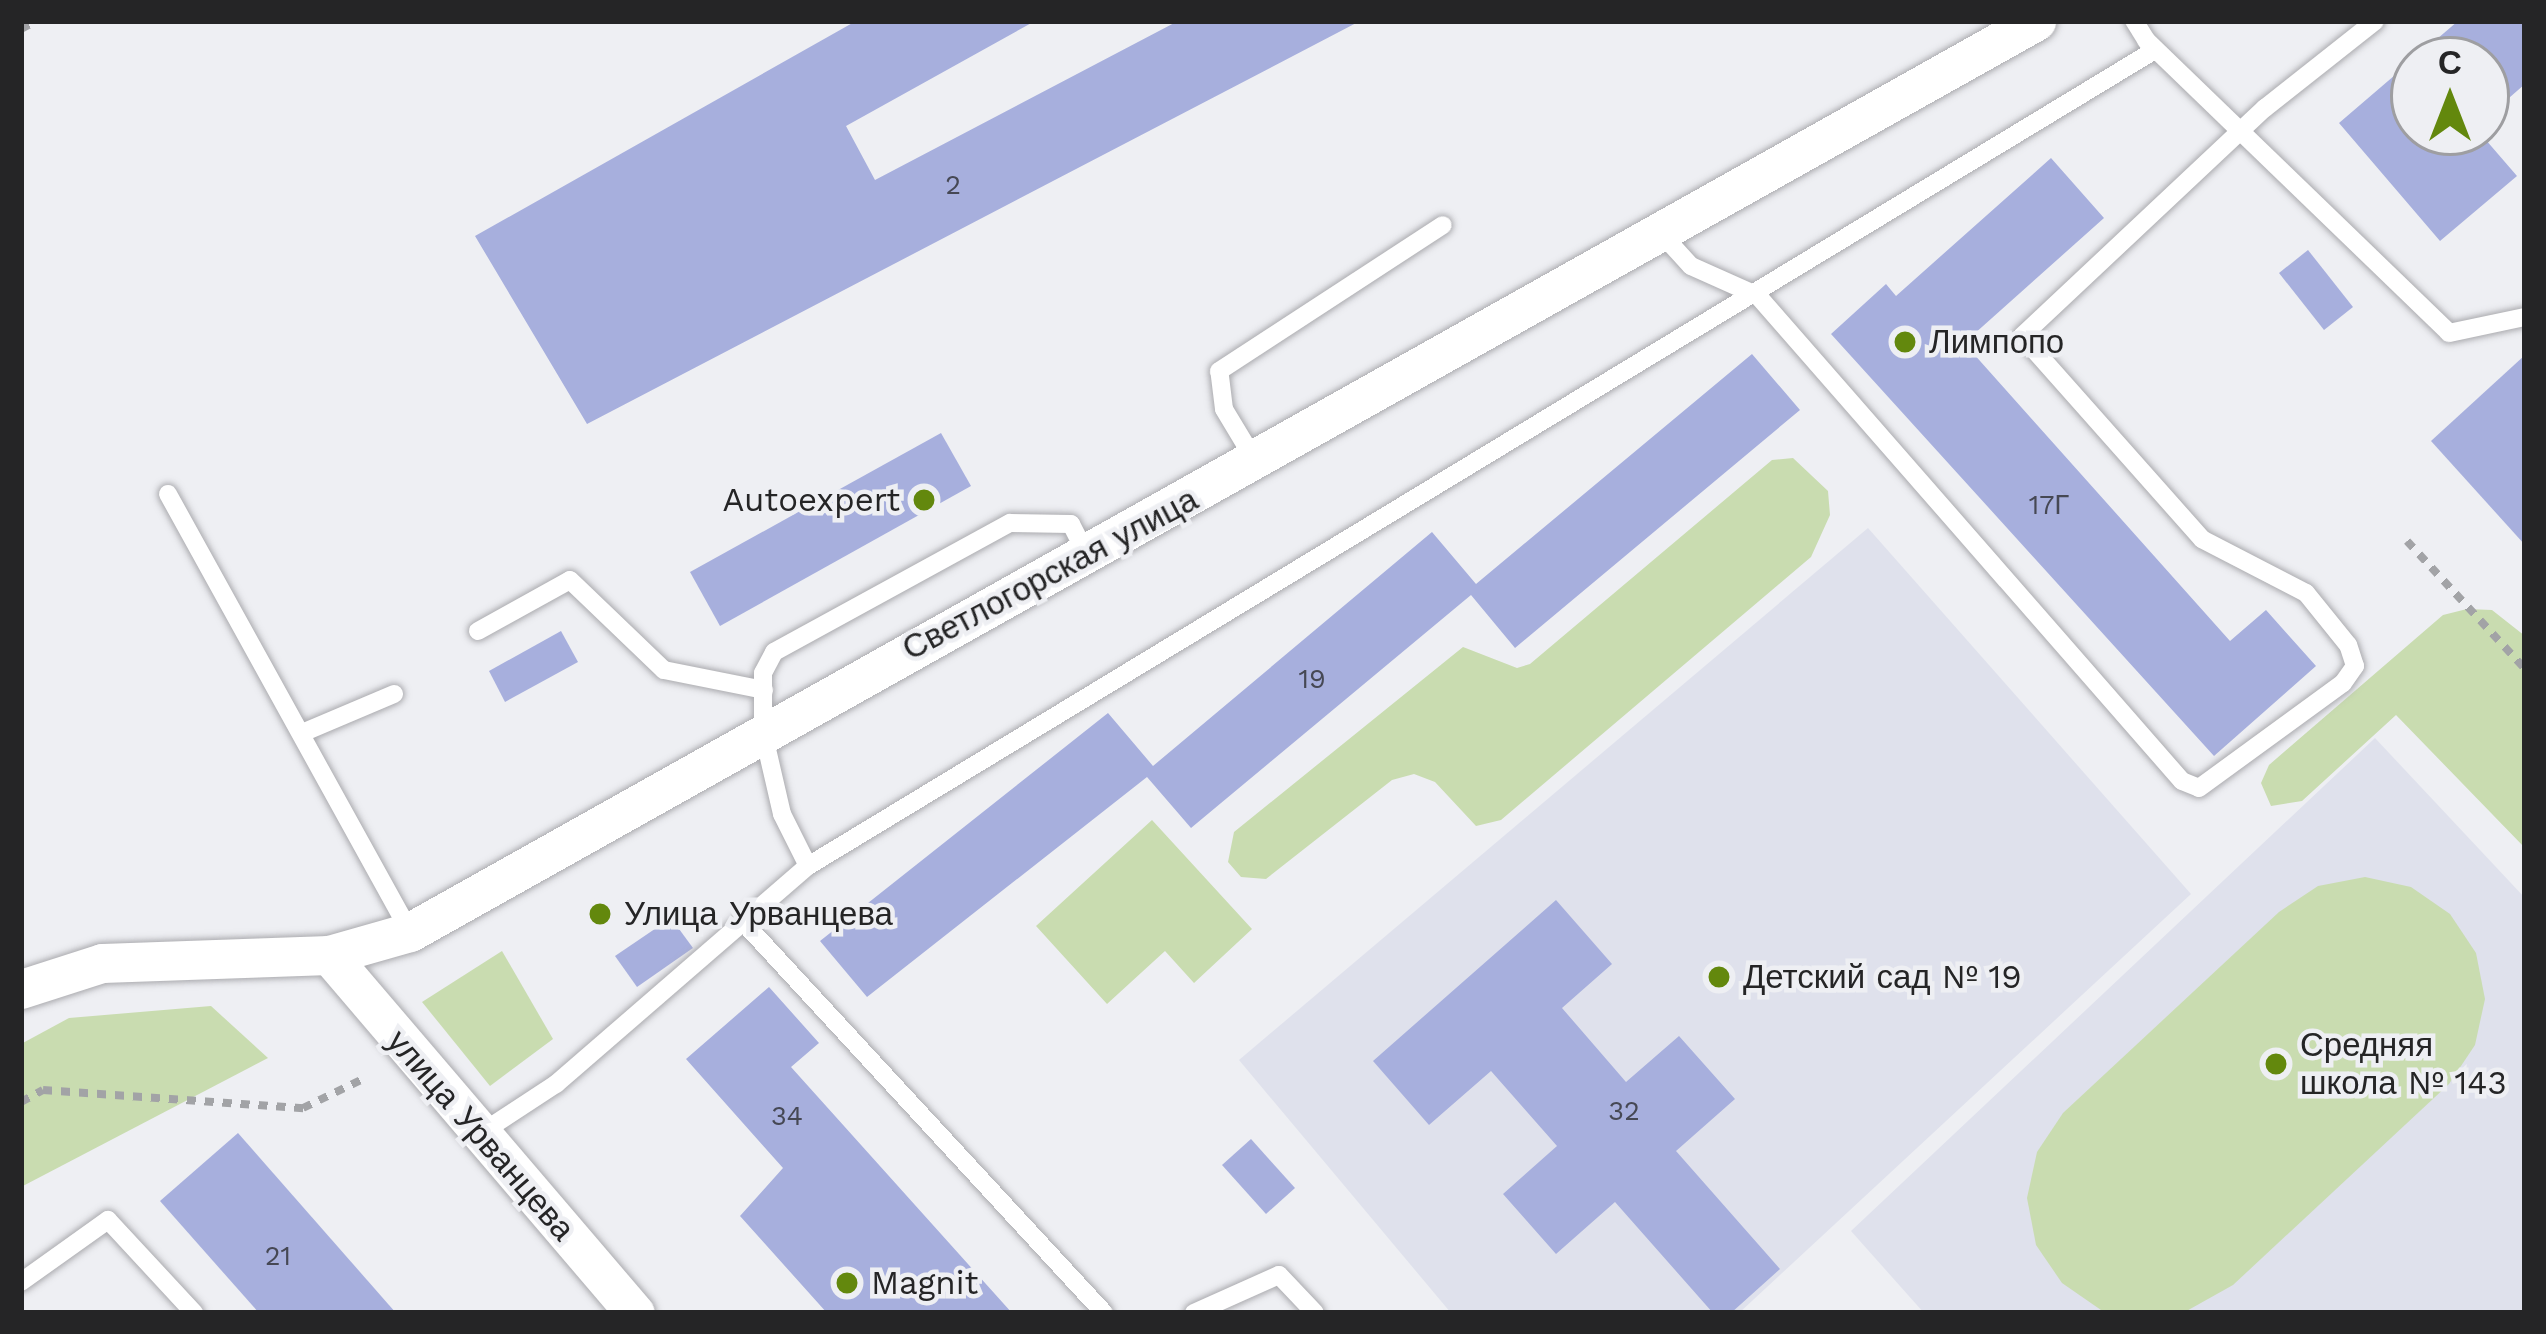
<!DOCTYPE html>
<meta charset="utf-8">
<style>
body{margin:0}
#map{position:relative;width:2546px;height:1334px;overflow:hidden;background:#eeeff3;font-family:"Work Sans",sans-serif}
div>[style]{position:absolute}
.built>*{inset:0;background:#dfe1ec}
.green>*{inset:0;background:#c9dcb0}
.building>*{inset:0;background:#a7afdd}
.path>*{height:8px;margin-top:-4px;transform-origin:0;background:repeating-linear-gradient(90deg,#a2a3a6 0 9px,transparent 0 18px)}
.roads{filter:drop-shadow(0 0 3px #ababaf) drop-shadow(0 0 3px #ababaf)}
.service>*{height:18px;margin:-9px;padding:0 9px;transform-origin:9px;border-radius:9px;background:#fff}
.minor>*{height:39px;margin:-19.5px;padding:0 19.5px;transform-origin:19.5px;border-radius:19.5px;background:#fff}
.dots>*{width:33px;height:33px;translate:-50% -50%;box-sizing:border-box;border:6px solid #eeeff3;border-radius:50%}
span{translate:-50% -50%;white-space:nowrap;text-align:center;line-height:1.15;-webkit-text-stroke:9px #eeeff3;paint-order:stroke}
.number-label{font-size:27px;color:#464854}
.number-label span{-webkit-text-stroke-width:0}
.poi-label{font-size:33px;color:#252526}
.left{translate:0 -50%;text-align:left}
.right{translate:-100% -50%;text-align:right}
.street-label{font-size:33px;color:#252526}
.frame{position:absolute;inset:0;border:24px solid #252526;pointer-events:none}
.north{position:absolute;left:2390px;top:36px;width:120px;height:120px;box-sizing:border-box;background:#eeeff3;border:3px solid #9e9ea1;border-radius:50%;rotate:0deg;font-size:33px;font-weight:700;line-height:48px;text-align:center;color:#252526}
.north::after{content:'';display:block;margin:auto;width:42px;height:54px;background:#63880d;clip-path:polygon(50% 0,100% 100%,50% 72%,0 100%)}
</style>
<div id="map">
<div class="built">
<i style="clip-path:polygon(1868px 528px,2191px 894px,1739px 1313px,1451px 1313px,1239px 1060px)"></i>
<i style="clip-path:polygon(2375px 738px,2525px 898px,2525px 1313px,1924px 1313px,1851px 1231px)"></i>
</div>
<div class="green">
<i style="clip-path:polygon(1793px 458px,1828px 491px,1830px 515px,1811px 557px,1501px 820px,1476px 826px,1435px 782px,1414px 774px,1392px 780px,1266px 879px,1241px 877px,1228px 862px,1234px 832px,1463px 647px,1517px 668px,1530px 664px,1772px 460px)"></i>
<i style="clip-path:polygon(2467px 609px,2492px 610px,2525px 636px,2525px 848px,2396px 715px,2302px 801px,2271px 806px,2261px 783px,2269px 765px,2443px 615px)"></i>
<i style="clip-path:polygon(1152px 820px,1252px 929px,1194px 983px,1165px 951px,1107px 1004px,1036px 926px)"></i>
<i style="clip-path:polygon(2365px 877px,2411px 887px,2450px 914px,2476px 953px,2485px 999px,2475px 1045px,2449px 1084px,2233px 1285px,2183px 1313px,2101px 1310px,2062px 1283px,2036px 1245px,2027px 1198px,2037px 1152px,2063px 1113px,2279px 912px,2318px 886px)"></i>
<i style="clip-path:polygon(502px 951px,553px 1039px,490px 1086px,422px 1002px)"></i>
<i style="clip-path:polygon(211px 1006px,268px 1058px,21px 1187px,21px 1044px,69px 1018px)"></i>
</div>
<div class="building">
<i style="clip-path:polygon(856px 21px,1035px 21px,846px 126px,875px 180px,1178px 21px,1360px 21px,587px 424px,475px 236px)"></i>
<i style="clip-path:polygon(2458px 21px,2525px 21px,2525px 84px,2486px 118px,2486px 60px,2414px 60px,2414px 132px,2479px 132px,2517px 176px,2440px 241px,2339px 123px)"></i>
<i style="clip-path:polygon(2051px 158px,2104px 218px,1964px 343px,2230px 641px,2266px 610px,2316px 666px,2214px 756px,1831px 334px,1886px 284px,1896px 296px)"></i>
<i style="clip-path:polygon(2308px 250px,2353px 307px,2324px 330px,2279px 273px)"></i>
<i style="clip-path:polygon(1752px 354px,1800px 410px,1515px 648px,1471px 595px,1191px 828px,1147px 777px,867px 997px,820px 941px,1108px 713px,1153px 766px,1432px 532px,1476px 584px)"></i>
<i style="clip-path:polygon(2525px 355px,2525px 545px,2431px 441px)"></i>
<i style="clip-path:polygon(941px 433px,971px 486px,720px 626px,690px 572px)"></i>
<i style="clip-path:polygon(561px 631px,578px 662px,505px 702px,489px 671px)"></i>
<i style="clip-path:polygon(1556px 900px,1612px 964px,1562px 1008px,1626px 1082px,1679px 1036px,1735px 1099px,1676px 1151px,1780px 1269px,1731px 1313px,1713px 1313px,1615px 1202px,1556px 1254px,1503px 1194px,1557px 1146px,1491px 1071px,1429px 1125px,1373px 1061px)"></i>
<i style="clip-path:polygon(671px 918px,693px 948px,637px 987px,615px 956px)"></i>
<i style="clip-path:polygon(769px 987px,819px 1043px,791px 1067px,1012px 1313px,827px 1313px,740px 1216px,783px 1168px,686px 1059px)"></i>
<i style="clip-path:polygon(238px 1133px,396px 1313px,259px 1313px,160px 1201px)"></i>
<i style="clip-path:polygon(1251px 1139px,1295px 1188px,1266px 1214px,1222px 1165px)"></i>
</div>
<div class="path">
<i style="left:21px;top:29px;width:17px;rotate:-28deg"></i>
<i style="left:2407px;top:541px;width:174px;rotate:47.3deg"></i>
<i style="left:21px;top:1102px;width:25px;rotate:-29deg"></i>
<i style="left:43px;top:1090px;width:261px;rotate:4deg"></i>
<i style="left:303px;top:1108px;width:64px;rotate:-25.8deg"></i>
</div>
<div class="roads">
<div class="service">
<i style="left:2146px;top:40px;width:421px;rotate:44deg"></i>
<i style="left:2449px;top:333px;width:78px;rotate:-11.9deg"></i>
<i style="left:1659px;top:231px;width:47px;rotate:47.6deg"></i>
<i style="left:1691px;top:266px;width:73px;rotate:24.1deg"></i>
<i style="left:1758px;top:296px;width:644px;rotate:48.84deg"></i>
<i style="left:2182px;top:781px;width:18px;rotate:22deg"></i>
<i style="left:2199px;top:788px;width:178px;rotate:-36.1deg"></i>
<i style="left:2343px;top:683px;width:21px;rotate:-55deg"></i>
<i style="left:2355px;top:666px;width:22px;rotate:-108deg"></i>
<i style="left:2348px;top:645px;width:67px;rotate:-128.9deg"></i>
<i style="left:2306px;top:593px;width:117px;rotate:-152.6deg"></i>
<i style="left:2202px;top:539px;width:271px;rotate:-131.6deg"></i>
<i style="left:2022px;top:336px;width:333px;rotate:-43.2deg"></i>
<i style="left:2265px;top:108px;width:140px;rotate:-38.3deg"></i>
<i style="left:1254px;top:459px;width:58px;rotate:-121deg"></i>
<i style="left:1224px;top:409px;width:38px;rotate:-97deg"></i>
<i style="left:1219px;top:371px;width:267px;rotate:-33.1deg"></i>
<i style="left:168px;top:494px;width:500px;rotate:61.08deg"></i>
<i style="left:478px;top:631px;width:105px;rotate:-29deg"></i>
<i style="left:570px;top:580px;width:130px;rotate:43.8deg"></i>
<i style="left:664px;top:670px;width:102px;rotate:11.3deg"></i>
<i style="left:302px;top:733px;width:100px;rotate:-23deg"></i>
<i style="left:808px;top:866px;width:58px;rotate:-116.6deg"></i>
<i style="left:782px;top:814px;width:84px;rotate:-103deg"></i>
<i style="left:763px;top:732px;width:59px;rotate:-90deg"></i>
<i style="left:763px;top:673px;width:24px;rotate:-62deg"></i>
<i style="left:774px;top:652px;width:269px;rotate:-28.7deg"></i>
<i style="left:1010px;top:523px;width:61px;rotate:0.9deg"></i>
<i style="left:1071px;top:524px;width:31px;rotate:63deg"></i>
<i style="left:746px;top:925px;width:528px;rotate:47.3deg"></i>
<i style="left:481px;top:1133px;width:90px;rotate:-33.2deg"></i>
<i style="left:556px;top:1084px;width:333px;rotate:-40.9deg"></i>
<i style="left:808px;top:866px;width:1573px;rotate:-31.21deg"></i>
<i style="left:2153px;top:51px;width:36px;rotate:-122deg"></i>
<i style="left:21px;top:1282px;width:107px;rotate:-35.5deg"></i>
<i style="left:108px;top:1220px;width:127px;rotate:47.2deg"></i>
<i style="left:1194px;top:1313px;width:93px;rotate:-24.1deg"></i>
<i style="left:1279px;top:1275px;width:52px;rotate:46.5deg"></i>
</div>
<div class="minor">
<i style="left:329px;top:955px;width:471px;rotate:49.5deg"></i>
<i style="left:21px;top:989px;width:85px;rotate:-17.8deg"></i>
<i style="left:102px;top:963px;width:227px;rotate:-2deg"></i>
<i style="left:329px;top:955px;width:84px;rotate:-15.9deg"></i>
<i style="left:410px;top:932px;width:1864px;rotate:-29.26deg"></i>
</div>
</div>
<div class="dots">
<i style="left:1905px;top:342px;background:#63880d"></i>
<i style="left:924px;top:500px;background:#63880d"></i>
<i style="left:600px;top:914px;background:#63880d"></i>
<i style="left:1719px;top:977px;background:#63880d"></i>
<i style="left:2276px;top:1064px;background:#63880d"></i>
<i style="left:847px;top:1283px;background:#63880d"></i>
</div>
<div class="number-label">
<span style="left:953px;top:186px">2</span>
<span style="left:2049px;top:506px">17Г</span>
<span style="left:1312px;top:680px">19</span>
<span style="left:1624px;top:1112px">32</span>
<span style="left:787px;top:1117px">34</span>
<span style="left:278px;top:1257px">21</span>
</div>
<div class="poi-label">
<span class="left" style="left:1929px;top:342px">Лимпопо</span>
<span class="right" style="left:900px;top:500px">Autoexpert</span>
<span class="left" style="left:624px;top:914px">Улица Урванцева</span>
<span class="left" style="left:1743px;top:977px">Детский сад № 19</span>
<span class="left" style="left:2300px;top:1064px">Средняя<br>школа № 143</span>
<span class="left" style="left:871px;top:1283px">Magnit</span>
</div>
<div class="street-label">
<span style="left:1050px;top:574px;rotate:-28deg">Светлогорская улица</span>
<span style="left:481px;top:1135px;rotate:49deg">улица Урванцева</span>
</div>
<div class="frame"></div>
<div class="north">С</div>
</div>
